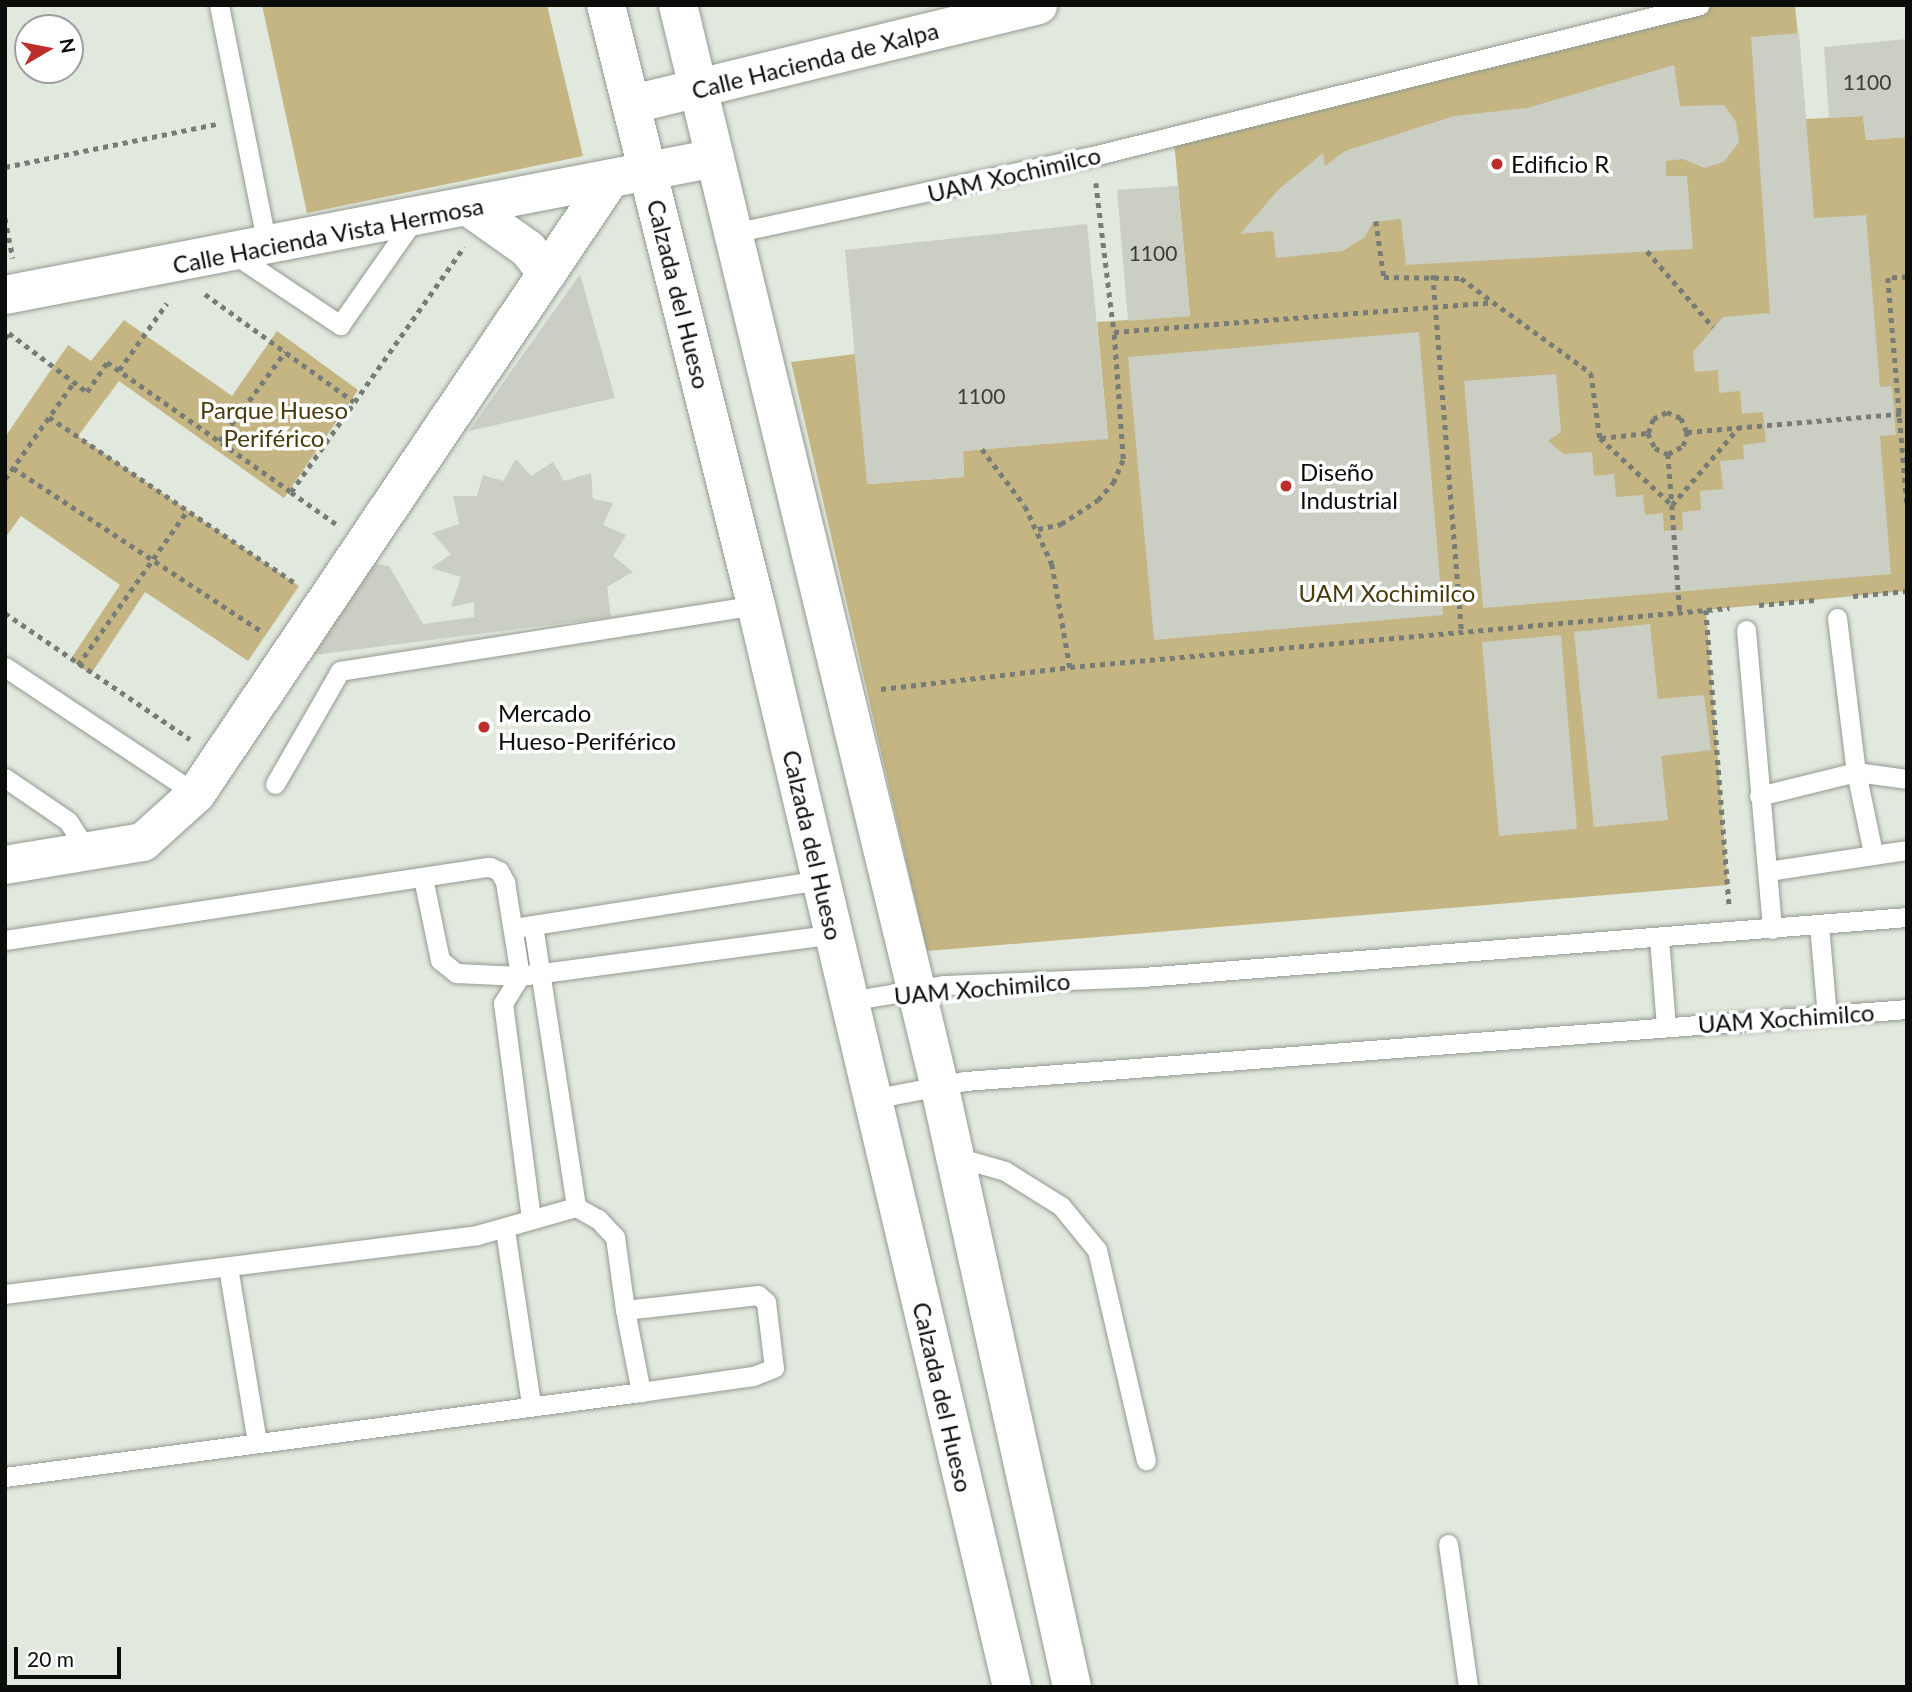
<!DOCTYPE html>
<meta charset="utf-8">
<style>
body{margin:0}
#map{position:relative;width:1912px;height:1692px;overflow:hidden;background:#e1e8de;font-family:Lato,sans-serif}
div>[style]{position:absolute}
.green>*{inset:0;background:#c4b582}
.building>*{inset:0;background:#cbcec3}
.path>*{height:4.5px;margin-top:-2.25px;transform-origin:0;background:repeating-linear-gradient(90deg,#777c76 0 5px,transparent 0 10px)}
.roads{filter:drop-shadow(0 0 2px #939a91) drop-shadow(0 0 2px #939a91)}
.service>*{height:19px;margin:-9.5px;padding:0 9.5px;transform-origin:9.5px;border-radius:9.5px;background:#fff}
.minor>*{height:38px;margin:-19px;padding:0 19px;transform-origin:19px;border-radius:19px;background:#fff}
.secondary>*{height:38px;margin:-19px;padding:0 19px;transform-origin:19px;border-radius:19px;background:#fff}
.dots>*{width:19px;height:19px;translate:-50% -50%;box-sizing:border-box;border:4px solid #fff;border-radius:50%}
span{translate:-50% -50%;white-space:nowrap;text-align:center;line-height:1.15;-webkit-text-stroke:7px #fff;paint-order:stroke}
.number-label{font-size:21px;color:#3a3d38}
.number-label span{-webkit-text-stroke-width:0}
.street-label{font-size:24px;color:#0a0d0a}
.poi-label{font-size:24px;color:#0a0d0a}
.left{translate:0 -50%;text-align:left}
.park-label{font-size:24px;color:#483b0c}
.frame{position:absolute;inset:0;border:7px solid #0a0d0a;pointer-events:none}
.north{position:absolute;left:14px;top:14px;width:70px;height:70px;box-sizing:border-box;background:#fff;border:2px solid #9d9e9d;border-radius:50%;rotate:80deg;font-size:19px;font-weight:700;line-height:28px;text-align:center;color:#0a0d0a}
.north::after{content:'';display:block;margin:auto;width:24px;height:32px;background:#bc2e29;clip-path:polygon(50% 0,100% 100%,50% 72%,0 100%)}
.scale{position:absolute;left:14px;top:1647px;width:107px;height:32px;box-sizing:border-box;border:4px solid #0a0d0a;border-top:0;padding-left:9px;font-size:21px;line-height:24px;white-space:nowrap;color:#0a0d0a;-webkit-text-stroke:5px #fff;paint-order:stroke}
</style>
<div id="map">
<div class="green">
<i style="clip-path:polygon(262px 5px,547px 5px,583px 156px,307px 213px)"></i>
<i style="clip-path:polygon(1711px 5px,1795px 5px,1806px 119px,1863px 116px,1866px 140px,1907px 137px,1907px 591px,1706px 610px,1728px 885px,927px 951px,791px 362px,855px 354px,868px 484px,964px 477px,963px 451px,1108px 438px,1097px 322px,1190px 316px,1174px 141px)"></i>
<i style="clip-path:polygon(124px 320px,232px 396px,277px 331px,358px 390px,284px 498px,119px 381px,78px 436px,299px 586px,248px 661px,145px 592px,91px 674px,70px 660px,120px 585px,21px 516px,5px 538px,5px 437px,68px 345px,91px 361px)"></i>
</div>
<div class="building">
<i style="clip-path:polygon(1799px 33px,1814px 218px,1866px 215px,1880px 387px,1892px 386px,1896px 435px,1880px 436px,1891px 574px,1483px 608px,1464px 381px,1556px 374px,1561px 432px,1548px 441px,1564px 454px,1592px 452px,1594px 476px,1614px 474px,1616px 497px,1643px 495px,1645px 515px,1663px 513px,1664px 531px,1683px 530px,1682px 512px,1701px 510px,1700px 491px,1723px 489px,1720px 461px,1744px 459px,1743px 445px,1766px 442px,1763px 412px,1742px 414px,1740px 391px,1719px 393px,1718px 370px,1695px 372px,1693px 352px,1723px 317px,1770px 313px,1751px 37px)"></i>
<i style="clip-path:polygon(1907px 39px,1907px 137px,1866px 140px,1863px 116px,1829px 118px,1824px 47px)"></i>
<i style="clip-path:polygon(1674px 65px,1680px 106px,1724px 105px,1736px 122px,1739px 142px,1724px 162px,1704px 168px,1683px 159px,1666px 161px,1666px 176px,1687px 176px,1693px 249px,1406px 265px,1401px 219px,1373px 222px,1365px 237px,1343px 251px,1276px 258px,1273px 231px,1240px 234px,1279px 189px,1323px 153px,1325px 166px,1345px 151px,1454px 116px,1527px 108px)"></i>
<i style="clip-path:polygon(1178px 186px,1190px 316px,1128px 321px,1117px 190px)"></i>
<i style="clip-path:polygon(1087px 224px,1108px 439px,963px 451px,964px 477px,867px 484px,845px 250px)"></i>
<i style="clip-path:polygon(580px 274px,615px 398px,469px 431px)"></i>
<i style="clip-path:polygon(1419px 332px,1443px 615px,1154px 640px,1128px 357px)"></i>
<i style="clip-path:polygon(516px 459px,531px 476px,553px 462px,564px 481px,591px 473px,593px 499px,613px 503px,603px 525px,626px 535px,613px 556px,633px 572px,607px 587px,611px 617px,313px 655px,375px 564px,389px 566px,423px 624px,474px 617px,474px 602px,451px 607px,461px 577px,431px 568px,451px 554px,432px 533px,459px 524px,453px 496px,477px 496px,483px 475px,503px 481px)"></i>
<i style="clip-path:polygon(1650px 624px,1658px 699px,1704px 695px,1711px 750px,1661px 756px,1668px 820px,1594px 827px,1574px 632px)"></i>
<i style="clip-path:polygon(1561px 635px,1577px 829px,1499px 836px,1482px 642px)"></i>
</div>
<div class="path">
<i style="left:5px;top:167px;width:215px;rotate:-11.5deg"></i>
<i style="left:1096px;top:183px;width:150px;rotate:83.1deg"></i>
<i style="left:5px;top:218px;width:41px;rotate:78.7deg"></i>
<i style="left:1376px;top:221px;width:57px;rotate:81.9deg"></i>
<i style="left:1384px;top:277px;width:77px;rotate:0.7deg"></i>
<i style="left:1461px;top:278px;width:39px;rotate:37deg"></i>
<i style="left:1647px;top:251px;width:101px;rotate:49deg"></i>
<i style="left:1433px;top:275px;width:358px;rotate:85.4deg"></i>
<i style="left:1907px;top:277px;width:19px;rotate:177deg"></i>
<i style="left:1888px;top:278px;width:226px;rotate:85.2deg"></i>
<i style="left:205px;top:294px;width:184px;rotate:35.9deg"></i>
<i style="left:5px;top:338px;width:6px;rotate:-51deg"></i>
<i style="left:9px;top:333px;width:98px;rotate:37.1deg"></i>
<i style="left:87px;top:392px;width:36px;rotate:-56deg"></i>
<i style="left:107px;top:362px;width:225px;rotate:35.2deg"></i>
<i style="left:291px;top:492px;width:300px;rotate:-54.8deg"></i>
<i style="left:119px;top:370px;width:82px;rotate:-54.4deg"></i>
<i style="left:49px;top:417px;width:297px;rotate:34deg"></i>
<i style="left:1648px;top:433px;width:15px;rotate:-70deg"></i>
<i style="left:1653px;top:419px;width:16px;rotate:-27deg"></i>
<i style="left:1667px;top:412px;width:15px;rotate:23deg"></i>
<i style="left:1681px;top:418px;width:15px;rotate:67deg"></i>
<i style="left:1601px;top:438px;width:47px;rotate:-6.1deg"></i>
<i style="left:1648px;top:433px;width:17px;rotate:65deg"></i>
<i style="left:1655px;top:448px;width:14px;rotate:25deg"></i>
<i style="left:1668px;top:454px;width:17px;rotate:-28deg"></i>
<i style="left:1683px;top:446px;width:15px;rotate:-74deg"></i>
<i style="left:1687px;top:432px;width:221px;rotate:-4.9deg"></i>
<i style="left:219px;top:441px;width:111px;rotate:-53.4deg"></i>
<i style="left:982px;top:449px;width:71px;rotate:53deg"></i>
<i style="left:1025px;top:506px;width:64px;rotate:65deg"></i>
<i style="left:1052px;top:564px;width:105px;rotate:80.1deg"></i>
<i style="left:1668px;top:454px;width:50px;rotate:85.4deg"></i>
<i style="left:13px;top:468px;width:299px;rotate:33.3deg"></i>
<i style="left:5px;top:479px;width:119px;rotate:-54.6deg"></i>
<i style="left:291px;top:492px;width:55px;rotate:35.4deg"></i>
<i style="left:1672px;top:505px;width:103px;rotate:-49.3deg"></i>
<i style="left:1038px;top:529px;width:24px;rotate:-12deg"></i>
<i style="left:1061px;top:524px;width:44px;rotate:-33deg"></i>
<i style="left:1098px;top:500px;width:23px;rotate:-49deg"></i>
<i style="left:1113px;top:483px;width:26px;rotate:-67deg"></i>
<i style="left:1123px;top:459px;width:127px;rotate:-94.1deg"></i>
<i style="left:1114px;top:332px;width:380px;rotate:-4.5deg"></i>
<i style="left:1493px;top:302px;width:121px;rotate:35.9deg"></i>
<i style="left:1591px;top:373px;width:66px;rotate:82.1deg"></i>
<i style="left:1600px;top:438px;width:98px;rotate:42.9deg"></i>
<i style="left:1672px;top:505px;width:108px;rotate:85.8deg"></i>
<i style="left:1853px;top:596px;width:54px;rotate:-5.3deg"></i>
<i style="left:1759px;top:605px;width:57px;rotate:-5deg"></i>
<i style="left:1706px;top:610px;width:296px;rotate:85.5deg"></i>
<i style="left:5px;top:613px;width:224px;rotate:34.3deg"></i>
<i style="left:78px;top:665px;width:189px;rotate:-54.7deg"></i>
<i style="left:881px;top:689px;width:190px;rotate:-6.6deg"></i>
<i style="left:1070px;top:667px;width:662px;rotate:-5.12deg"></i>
</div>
<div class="roads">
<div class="service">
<i style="left:219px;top:5px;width:225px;rotate:78.7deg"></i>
<i style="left:733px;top:233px;width:368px;rotate:-12.1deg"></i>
<i style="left:1093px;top:156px;width:625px;rotate:-13.97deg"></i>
<i style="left:234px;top:254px;width:128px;rotate:33.8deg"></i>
<i style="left:340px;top:325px;width:131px;rotate:-55deg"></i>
<i style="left:1837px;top:618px;width:155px;rotate:83deg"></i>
<i style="left:1856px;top:772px;width:83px;rotate:78.1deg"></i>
<i style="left:1746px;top:630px;width:300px;rotate:85deg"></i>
<i style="left:5px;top:667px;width:229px;rotate:33.6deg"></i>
<i style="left:5px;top:778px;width:76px;rotate:34.3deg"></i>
<i style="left:68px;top:821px;width:38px;rotate:57deg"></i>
<i style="left:275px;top:784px;width:130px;rotate:-60.1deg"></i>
<i style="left:340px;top:671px;width:421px;rotate:-9deg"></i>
<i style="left:1759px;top:796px;width:100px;rotate:-13.9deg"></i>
<i style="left:1856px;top:772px;width:51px;rotate:7.8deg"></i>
<i style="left:1768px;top:871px;width:141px;rotate:-8.6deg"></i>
<i style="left:423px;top:878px;width:84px;rotate:78.3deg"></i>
<i style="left:440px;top:960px;width:21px;rotate:39deg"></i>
<i style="left:456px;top:973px;width:64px;rotate:2.7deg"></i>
<i style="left:520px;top:976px;width:317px;rotate:-7.6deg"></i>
<i style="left:533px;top:925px;width:285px;rotate:81.3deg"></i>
<i style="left:1819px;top:925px;width:91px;rotate:85deg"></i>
<i style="left:514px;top:928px;width:311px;rotate:-8.9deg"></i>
<i style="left:1659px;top:938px;width:89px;rotate:85.5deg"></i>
<i style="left:5px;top:940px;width:490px;rotate:-8.6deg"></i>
<i style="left:490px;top:867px;width:10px;rotate:24deg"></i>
<i style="left:499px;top:871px;width:13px;rotate:61deg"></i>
<i style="left:505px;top:882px;width:95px;rotate:80.9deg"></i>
<i style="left:520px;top:976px;width:32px;rotate:122deg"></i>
<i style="left:503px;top:1003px;width:217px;rotate:82.6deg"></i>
<i style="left:849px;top:1001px;width:97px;rotate:-9.5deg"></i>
<i style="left:945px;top:985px;width:198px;rotate:-2.3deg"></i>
<i style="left:1143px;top:977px;width:766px;rotate:-4.49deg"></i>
<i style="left:872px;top:1099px;width:95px;rotate:-11deg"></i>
<i style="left:965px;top:1081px;width:945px;rotate:-4.37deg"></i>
<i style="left:956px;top:1157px;width:51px;rotate:15.9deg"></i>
<i style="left:1005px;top:1171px;width:66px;rotate:32deg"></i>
<i style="left:1061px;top:1206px;width:57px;rotate:50.7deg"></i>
<i style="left:1097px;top:1250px;width:216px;rotate:76.9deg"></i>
<i style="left:505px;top:1230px;width:176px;rotate:81.5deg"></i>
<i style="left:228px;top:1267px;width:178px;rotate:80.6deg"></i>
<i style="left:5px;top:1294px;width:476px;rotate:-7.1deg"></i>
<i style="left:477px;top:1235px;width:103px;rotate:-15.8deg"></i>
<i style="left:576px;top:1207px;width:25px;rotate:29deg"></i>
<i style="left:598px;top:1219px;width:25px;rotate:47deg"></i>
<i style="left:615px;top:1237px;width:74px;rotate:82.2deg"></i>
<i style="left:625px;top:1310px;width:134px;rotate:-6.4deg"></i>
<i style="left:758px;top:1295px;width:11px;rotate:41deg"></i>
<i style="left:766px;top:1302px;width:66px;rotate:83.1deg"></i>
<i style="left:774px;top:1368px;width:22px;rotate:159deg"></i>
<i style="left:753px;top:1376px;width:113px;rotate:171.9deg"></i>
<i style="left:641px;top:1392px;width:642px;rotate:172.39deg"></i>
<i style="left:625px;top:1310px;width:84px;rotate:79deg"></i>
<i style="left:1448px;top:1544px;width:144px;rotate:82deg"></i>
</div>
<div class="minor">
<i style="left:633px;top:104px;width:417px;rotate:-13.7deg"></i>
<i style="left:470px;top:208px;width:71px;rotate:35.3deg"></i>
<i style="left:528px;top:249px;width:31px;rotate:52deg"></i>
<i style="left:5px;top:295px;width:723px;rotate:-10.92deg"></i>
<i style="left:5px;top:865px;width:140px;rotate:-9.5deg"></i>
<i style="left:143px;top:842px;width:72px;rotate:-42.2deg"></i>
<i style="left:196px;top:794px;width:739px;rotate:-56.03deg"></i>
</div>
<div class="secondary">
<i style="left:606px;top:5px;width:618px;rotate:75.96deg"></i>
<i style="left:756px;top:605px;width:1112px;rotate:76.69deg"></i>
<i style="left:678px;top:5px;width:1110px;rotate:76.4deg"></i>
<i style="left:939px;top:1084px;width:617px;rotate:77.56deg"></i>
</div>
</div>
<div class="dots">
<i style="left:1497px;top:164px;background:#bc2e29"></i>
<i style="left:1286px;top:486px;background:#bc2e29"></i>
<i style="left:484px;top:727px;background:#bc2e29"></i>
</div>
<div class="number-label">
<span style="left:1867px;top:82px">1100</span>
<span style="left:1153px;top:253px">1100</span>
<span style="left:981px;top:396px">1100</span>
</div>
<div class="street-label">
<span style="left:815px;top:60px;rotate:-14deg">Calle Hacienda de Xalpa</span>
<span style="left:1014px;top:174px;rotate:-13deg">UAM Xochimilco</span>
<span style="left:328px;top:235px;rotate:-11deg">Calle Hacienda Vista Hermosa</span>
<span style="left:679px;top:294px;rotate:76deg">Calzada del Hueso</span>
<span style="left:813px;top:845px;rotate:77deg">Calzada del Hueso</span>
<span style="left:982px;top:988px;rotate:-5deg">UAM Xochimilco</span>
<span style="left:1786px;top:1018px;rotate:-4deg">UAM Xochimilco</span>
<span style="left:943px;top:1397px;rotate:77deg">Calzada del Hueso</span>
</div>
<div class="poi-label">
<span class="left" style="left:1511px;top:164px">Edificio R</span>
<span class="left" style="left:1300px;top:486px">Diseño<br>Industrial</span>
<span class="left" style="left:498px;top:727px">Mercado<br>Hueso-Periférico</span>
</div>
<div class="park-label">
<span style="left:274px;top:424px">Parque Hueso<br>Periférico</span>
<span style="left:1387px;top:593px">UAM Xochimilco</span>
</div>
<div class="frame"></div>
<div class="north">N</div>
<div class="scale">20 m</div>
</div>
